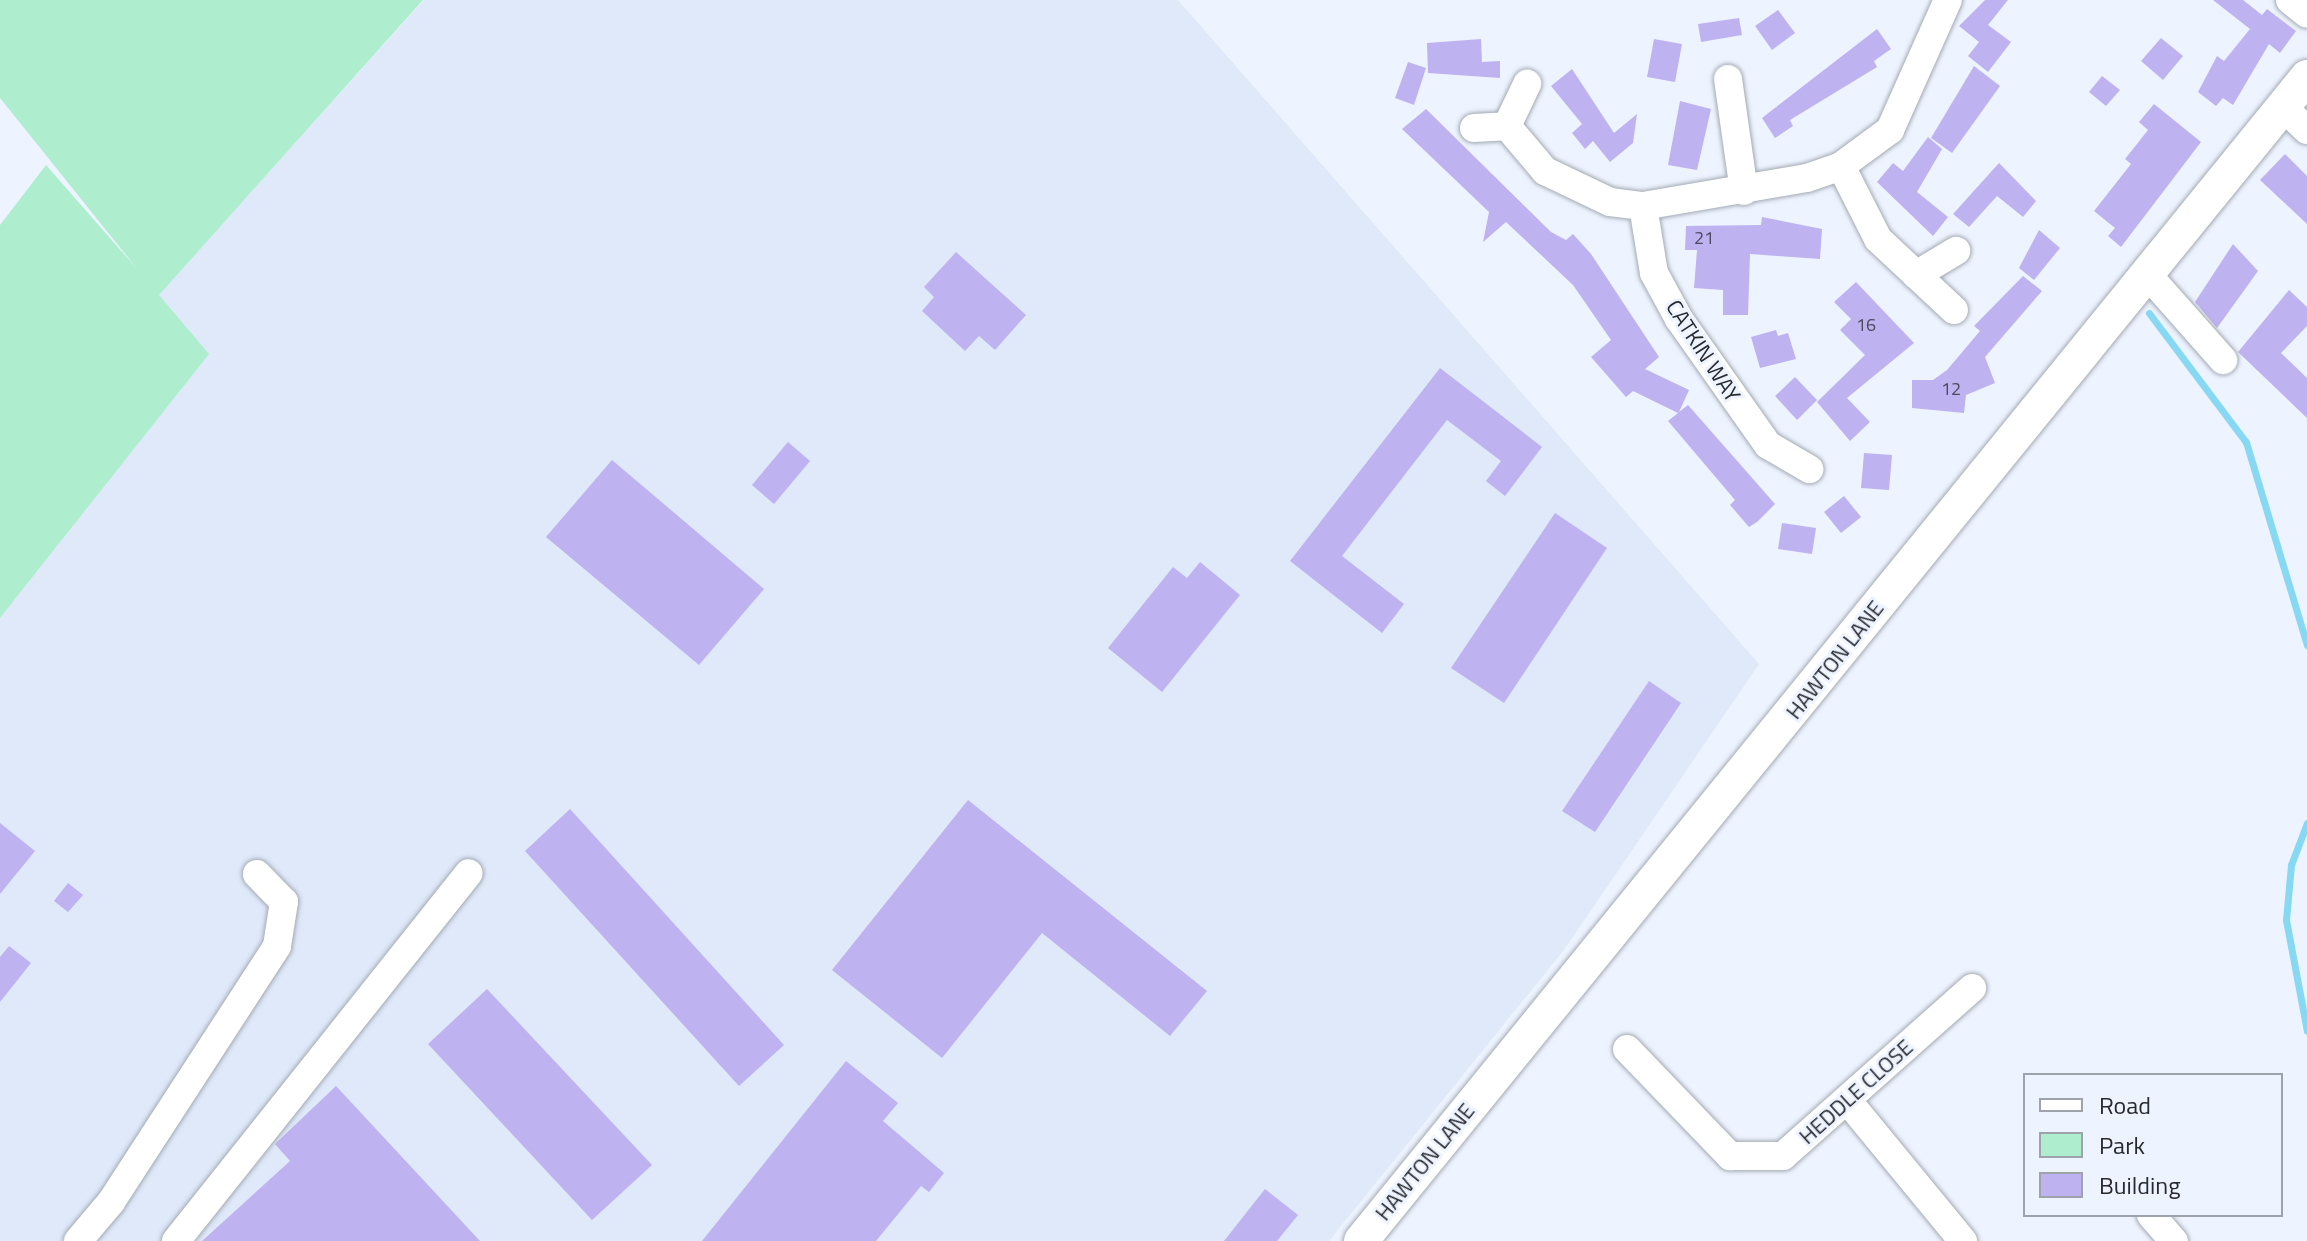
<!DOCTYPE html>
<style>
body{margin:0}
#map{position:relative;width:2307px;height:1241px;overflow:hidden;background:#eef4ff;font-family:"Titillium Web",sans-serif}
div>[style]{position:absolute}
.built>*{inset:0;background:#dfe9fa}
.green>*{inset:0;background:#aeeece}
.stream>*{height:7px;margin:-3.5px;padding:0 3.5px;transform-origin:3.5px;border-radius:3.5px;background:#87d8f3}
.building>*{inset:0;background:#beb2f1}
.roads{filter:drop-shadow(0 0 2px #a4aab4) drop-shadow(0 0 2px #a4aab4)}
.minor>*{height:28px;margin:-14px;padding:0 14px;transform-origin:14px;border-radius:14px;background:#fff}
.tertiary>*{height:34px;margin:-17px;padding:0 17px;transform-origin:17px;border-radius:17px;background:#fff}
span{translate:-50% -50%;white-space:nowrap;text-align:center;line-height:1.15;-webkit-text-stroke:6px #eef4ff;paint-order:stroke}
.number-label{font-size:18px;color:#4d4b5e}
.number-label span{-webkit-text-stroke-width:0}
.street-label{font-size:22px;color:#27292d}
.legend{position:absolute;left:2023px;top:1073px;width:260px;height:144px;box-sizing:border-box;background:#eef4ff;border:2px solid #9ea3ab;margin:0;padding:10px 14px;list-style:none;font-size:24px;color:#27292d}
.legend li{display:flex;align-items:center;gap:16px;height:40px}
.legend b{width:40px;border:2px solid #9ea3ab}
</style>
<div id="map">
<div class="built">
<i style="clip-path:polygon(424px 0,1178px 0,1759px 664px,1564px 950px,1329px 1241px,0 1241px,0 618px,208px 354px,158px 295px)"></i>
</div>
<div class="green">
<i style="clip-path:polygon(0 0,423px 0,159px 295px,209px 354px,0 618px,0 225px,46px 165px,138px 270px,0 98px)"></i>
</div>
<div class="stream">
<i style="left:2149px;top:313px;width:161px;rotate:53.1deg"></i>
<i style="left:2246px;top:442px;width:212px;rotate:73.3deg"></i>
<i style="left:2307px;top:823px;width:45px;rotate:110.9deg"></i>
<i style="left:2291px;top:865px;width:55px;rotate:95.2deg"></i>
<i style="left:2286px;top:920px;width:113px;rotate:79.3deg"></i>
</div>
<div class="building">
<i style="clip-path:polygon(1985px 0,2008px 0,1988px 25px,2011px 42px,1988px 72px,1968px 56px,1979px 42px,1959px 26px)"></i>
<i style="clip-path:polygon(2213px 0,2243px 0,2262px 15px,2267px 9px,2296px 31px,2280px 53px,2269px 44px,2233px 105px,2223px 98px,2216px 106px,2198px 92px,2217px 56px,2224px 61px,2250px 29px)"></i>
<i style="clip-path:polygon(1778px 10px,1795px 33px,1772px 50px,1755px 26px)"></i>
<i style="clip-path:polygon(1739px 18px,1742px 35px,1701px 42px,1698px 24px)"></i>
<i style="clip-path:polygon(1877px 29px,1891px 49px,1874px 61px,1877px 67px,1790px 120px,1793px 126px,1775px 138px,1762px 118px)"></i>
<i style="clip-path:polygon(2161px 38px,2183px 56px,2163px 80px,2141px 61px)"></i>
<i style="clip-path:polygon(1481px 39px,1482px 62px,1500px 61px,1500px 78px,1428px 73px,1427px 43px)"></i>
<i style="clip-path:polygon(1654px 39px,1682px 44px,1675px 82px,1647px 77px)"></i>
<i style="clip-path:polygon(1408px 62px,1426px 68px,1414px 105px,1395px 98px)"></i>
<i style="clip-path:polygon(1974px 66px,2000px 86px,1952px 153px,1931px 138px)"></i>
<i style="clip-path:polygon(1572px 69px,1614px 133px,1637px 114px,1633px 143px,1610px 162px,1593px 141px,1585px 149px,1572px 133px,1582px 124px,1551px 86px)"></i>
<i style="clip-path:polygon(2102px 76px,2120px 90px,2106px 106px,2089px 92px)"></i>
<i style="clip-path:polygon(1680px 101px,1711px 109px,1697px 170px,1668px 165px)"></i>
<i style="clip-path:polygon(2154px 104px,2201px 142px,2121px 247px,2108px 236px,2115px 228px,2094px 211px,2131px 164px,2125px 159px,2148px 130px,2139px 122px)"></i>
<i style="clip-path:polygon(1426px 109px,1551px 232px,1566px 240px,1573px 234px,1591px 254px,1659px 357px,1645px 369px,1689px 390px,1679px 412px,1688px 405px,1775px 504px,1757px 522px,1749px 527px,1730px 505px,1735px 500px,1668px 421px,1678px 413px,1633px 391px,1626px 397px,1591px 357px,1611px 340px,1573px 285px,1506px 222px,1483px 242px,1489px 212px,1402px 129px)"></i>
<i style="clip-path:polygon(1928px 137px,1942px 149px,1917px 192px,1948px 217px,1933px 236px,1877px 182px,1893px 163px,1903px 171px)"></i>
<i style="clip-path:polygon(2285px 154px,2307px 176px,2307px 224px,2260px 180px)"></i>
<i style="clip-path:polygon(1999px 163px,2036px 201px,2023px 217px,1997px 196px,1969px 227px,1953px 214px)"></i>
<i style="clip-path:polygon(1762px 217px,1822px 229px,1820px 259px,1750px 254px,1748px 315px,1723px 315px,1723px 290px,1694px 288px,1697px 250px,1685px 250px,1686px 226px,1761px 225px)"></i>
<i style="clip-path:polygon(2039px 230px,2060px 248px,2034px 280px,2019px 268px)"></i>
<i style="clip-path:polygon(2233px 244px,2258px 271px,2217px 328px,2195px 302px)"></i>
<i style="clip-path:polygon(956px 252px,1026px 315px,995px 350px,979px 336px,965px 351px,922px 311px,934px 297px,924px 287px)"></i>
<i style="clip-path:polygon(2023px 276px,2042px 291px,1985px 357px,1995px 383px,1966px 395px,1964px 413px,1912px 408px,1912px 380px,1933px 380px,1947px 370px,1980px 331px,1974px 326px)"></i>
<i style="clip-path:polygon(1856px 282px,1914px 343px,1847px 398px,1870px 422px,1850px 441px,1817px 402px,1865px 355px,1840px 330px,1851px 319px,1834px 302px)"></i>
<i style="clip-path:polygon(2289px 290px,2307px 307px,2307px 326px,2281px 353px,2307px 378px,2307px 418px,2238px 352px)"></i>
<i style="clip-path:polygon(1776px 330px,1778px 336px,1788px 333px,1796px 359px,1760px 368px,1751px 337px)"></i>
<i style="clip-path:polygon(1440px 368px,1542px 447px,1505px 496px,1486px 481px,1501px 461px,1447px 420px,1342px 556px,1404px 604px,1382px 633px,1290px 561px)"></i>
<i style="clip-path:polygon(1795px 377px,1817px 400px,1797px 420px,1775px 396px)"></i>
<i style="clip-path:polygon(788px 442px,810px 461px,774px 504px,752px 485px)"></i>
<i style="clip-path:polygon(1864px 453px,1892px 455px,1889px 490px,1861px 488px)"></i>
<i style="clip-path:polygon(612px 460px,764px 589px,699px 665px,546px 537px)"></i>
<i style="clip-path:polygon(1844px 496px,1861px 517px,1841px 533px,1824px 512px)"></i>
<i style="clip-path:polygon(1555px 513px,1607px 548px,1504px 703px,1451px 668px)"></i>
<i style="clip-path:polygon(1782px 523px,1816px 528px,1812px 554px,1778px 549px)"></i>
<i style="clip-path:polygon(1200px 562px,1240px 595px,1162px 692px,1108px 648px,1173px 567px,1187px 578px)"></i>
<i style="clip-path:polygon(1649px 681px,1681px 703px,1595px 832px,1562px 811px)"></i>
<i style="clip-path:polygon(968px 800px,1207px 991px,1170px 1036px,1042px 933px,942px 1058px,832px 970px)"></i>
<i style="clip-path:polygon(570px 809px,784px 1045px,739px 1086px,525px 851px)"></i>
<i style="clip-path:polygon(0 823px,35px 851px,0 894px)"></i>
<i style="clip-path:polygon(68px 883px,83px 895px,68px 912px,54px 901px)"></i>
<i style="clip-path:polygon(9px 946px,31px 963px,0 1002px,0 957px)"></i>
<i style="clip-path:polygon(487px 989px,652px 1165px,592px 1220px,428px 1044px)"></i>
<i style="clip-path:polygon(846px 1061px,898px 1103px,883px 1121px,944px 1173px,929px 1192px,921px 1186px,876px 1241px,702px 1241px)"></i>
<i style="clip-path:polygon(336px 1086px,480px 1241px,202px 1241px,290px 1161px,275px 1144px)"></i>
<i style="clip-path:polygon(1265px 1189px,1298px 1215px,1277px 1241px,1224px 1241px)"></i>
</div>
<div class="roads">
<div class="minor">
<i style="left:2290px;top:0;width:22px;rotate:39deg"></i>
<i style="left:1728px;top:79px;width:113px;rotate:81.9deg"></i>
<i style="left:2283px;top:107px;width:33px;rotate:44deg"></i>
<i style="left:1507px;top:126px;width:59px;rotate:49.8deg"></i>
<i style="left:1545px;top:171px;width:72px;rotate:25.5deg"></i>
<i style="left:1610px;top:202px;width:33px;rotate:7deg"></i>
<i style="left:1643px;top:206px;width:166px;rotate:-9.7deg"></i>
<i style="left:1807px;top:178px;width:36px;rotate:-19deg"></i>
<i style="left:1841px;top:166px;width:61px;rotate:-36.3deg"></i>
<i style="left:1890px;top:130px;width:142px;rotate:-66deg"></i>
<i style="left:1474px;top:128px;width:33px;rotate:-3deg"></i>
<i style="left:1507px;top:126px;width:47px;rotate:-64.5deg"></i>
<i style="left:1841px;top:166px;width:82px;rotate:63.1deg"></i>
<i style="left:1878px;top:239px;width:104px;rotate:43.1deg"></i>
<i style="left:1643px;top:206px;width:68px;rotate:80.7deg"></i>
<i style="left:1654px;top:273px;width:52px;rotate:61.5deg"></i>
<i style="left:1679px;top:319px;width:154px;rotate:54.8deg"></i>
<i style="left:1768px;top:445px;width:48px;rotate:30.3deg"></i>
<i style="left:2147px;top:274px;width:115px;rotate:48.5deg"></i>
<i style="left:1916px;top:275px;width:47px;rotate:-31deg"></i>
<i style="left:1627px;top:1049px;width:149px;rotate:46.1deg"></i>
<i style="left:1730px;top:1156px;width:53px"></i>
<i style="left:1783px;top:1156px;width:253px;rotate:-41.6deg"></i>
<i style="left:1847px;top:1100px;width:183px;rotate:50.6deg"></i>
<i style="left:2151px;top:1215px;width:35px;rotate:49deg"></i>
<i style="left:78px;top:1241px;width:51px;rotate:-49.8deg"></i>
<i style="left:111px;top:1202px;width:305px;rotate:-57deg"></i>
<i style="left:277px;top:946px;width:45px;rotate:-81deg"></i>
<i style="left:284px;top:902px;width:39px;rotate:-134deg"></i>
<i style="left:176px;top:1241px;width:470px;rotate:-51.5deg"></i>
</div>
<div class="tertiary">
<i style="left:1361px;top:1241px;width:1500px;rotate:-50.9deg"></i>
</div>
</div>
<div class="number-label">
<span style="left:1704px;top:238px">21</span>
<span style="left:1866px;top:325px">16</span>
<span style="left:1951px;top:389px">12</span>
</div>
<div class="street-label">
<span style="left:1703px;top:351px;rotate:57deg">CATKIN WAY</span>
<span style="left:1835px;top:660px;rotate:-52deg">HAWTON LANE</span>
<span style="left:1856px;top:1092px;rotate:-42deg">HEDDLE CLOSE</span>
<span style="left:1425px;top:1162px;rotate:-51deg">HAWTON LANE</span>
</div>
<ul class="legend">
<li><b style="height:10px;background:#fff"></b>Road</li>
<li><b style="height:22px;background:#aeeece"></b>Park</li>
<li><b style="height:22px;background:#beb2f1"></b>Building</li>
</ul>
</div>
